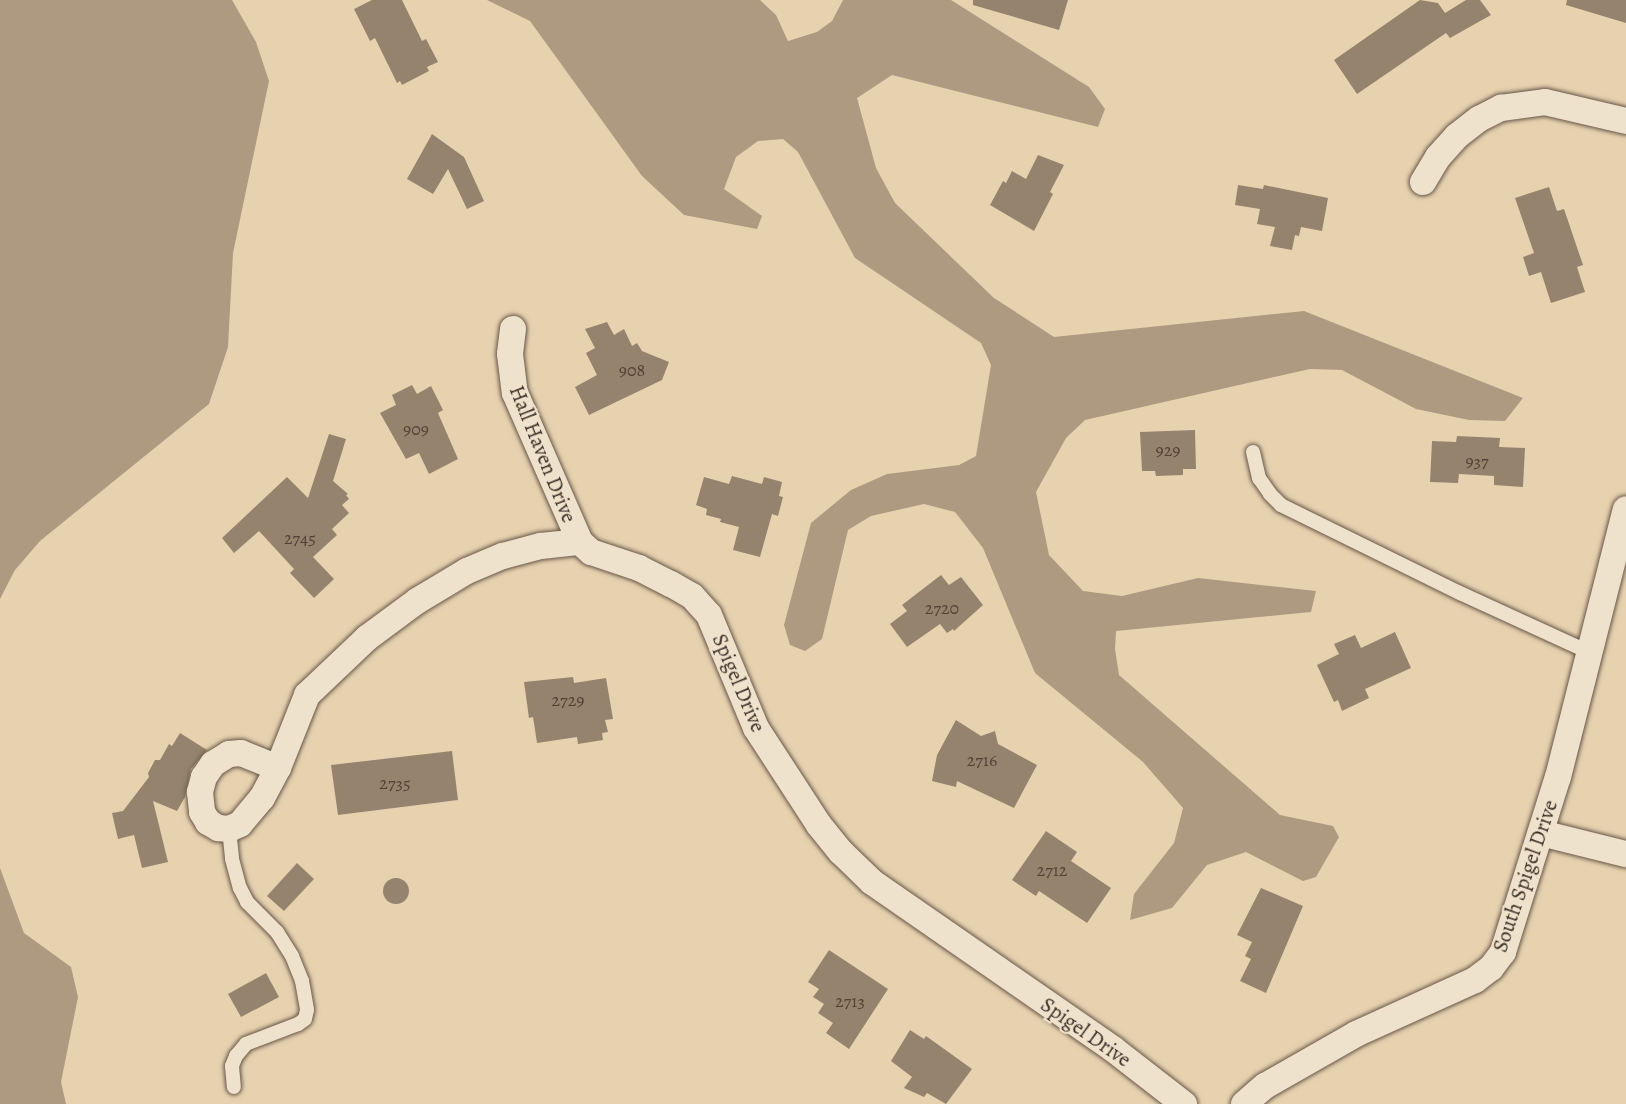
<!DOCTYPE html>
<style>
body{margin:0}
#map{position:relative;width:1626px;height:1104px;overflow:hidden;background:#e7d2b0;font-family:Alegreya,serif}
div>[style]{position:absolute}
.water>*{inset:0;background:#ad9a81}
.building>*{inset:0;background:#95836d}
.round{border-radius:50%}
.roads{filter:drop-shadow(0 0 2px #685748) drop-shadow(0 0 2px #685748)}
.service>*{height:14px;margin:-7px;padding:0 7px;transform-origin:7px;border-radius:7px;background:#efe2cc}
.minor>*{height:26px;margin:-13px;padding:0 13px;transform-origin:13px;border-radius:13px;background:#efe2cc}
span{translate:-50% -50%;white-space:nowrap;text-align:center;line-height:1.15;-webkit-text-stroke:4.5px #efe2cc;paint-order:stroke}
.number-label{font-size:18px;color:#534337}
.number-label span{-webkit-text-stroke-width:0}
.street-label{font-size:21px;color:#3d2e25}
</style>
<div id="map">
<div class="water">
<i style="clip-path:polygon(0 0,232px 0,256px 42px,269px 81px,233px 253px,228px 347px,209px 404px,40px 541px,15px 570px,0 599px)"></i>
<i style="clip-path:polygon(487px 0,760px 0,776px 15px,788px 41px,817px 32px,832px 21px,843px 0,951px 0,1089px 87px,1105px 109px,1098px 127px,892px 75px,857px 98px,876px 168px,895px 203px,994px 298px,1054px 337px,1304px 311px,1523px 398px,1505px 421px,1469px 420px,1416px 409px,1342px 370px,1310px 369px,1085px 420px,1066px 438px,1036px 492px,1049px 555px,1083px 591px,1122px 596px,1198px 578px,1316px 591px,1311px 612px,1116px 631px,1115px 649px,1119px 675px,1280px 815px,1333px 826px,1339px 837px,1316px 877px,1303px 881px,1246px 852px,1207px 865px,1172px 908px,1130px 920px,1134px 894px,1174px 843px,1183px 808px,1143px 762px,1035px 673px,983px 548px,955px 512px,924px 504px,871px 516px,848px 530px,822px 639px,805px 651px,790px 645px,784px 625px,811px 523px,851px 490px,887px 474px,959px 465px,976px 456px,991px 365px,981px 343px,855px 258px,798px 152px,783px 139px,758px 141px,736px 157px,724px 189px,762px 216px,757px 229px,684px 215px,642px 176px,530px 21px)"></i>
<i style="clip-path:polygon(0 868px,24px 933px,71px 967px,78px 997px,61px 1082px,66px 1104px,0 1104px)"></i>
</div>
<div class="building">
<i style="clip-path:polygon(372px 0,402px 0,422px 41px,426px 39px,438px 62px,427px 67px,429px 71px,402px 85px,400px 81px,397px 83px,375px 38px,370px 41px,354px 9px)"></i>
<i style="clip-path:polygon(973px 0,1068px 0,1059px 30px,973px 5px)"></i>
<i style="clip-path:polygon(1420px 0,1438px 3px,1445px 13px,1466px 0,1480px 0,1491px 15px,1450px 38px,1446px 33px,1357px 94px,1334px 60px)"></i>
<i style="clip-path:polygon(1567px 0,1626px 0,1626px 23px,1566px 5px)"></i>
<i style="clip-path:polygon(432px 134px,464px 157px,484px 201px,467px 209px,448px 169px,433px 194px,407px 179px)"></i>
<i style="clip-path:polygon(1038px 155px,1064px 165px,1050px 192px,1053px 194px,1034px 231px,990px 205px,1003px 181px,1006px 183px,1012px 171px,1026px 179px)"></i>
<i style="clip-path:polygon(1238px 185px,1263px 189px,1264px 185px,1328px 198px,1322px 231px,1301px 227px,1299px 236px,1295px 235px,1292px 250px,1270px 246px,1275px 227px,1257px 224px,1260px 209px,1235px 205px)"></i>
<i style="clip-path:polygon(1549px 187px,1557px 211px,1564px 209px,1583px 265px,1577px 267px,1585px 292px,1551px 303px,1541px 272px,1529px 276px,1523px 257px,1534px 253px,1515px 198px)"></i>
<i style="clip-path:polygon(607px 322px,614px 335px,624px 329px,632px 346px,637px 343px,642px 351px,669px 362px,662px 380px,589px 415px,575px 387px,597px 375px,586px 353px,595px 348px,585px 329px)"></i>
<i style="clip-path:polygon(412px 385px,417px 394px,431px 386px,443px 410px,438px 413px,458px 459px,429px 474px,419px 453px,406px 459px,380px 413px,396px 405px,392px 395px)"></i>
<i style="clip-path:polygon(1195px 430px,1196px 469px,1183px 469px,1183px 475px,1156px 476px,1155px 471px,1142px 471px,1140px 432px)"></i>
<i style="clip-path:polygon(329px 434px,346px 439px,333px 481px,348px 494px,346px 495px,349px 499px,342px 505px,349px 513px,332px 529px,337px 535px,313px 557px,334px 579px,314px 598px,290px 573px,294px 569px,259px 531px,234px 553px,222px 538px,287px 477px,308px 498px)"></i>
<i style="clip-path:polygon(1457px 436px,1500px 438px,1499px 447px,1525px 448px,1523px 487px,1494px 485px,1494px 476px,1459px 474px,1458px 483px,1430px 482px,1432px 441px,1456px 442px)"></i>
<i style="clip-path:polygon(732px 476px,762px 484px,764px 477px,782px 482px,779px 496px,783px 497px,778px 516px,772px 514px,760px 557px,733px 550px,739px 527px,720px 522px,721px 519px,706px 515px,707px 509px,696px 505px,704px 477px,729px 484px)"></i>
<i style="clip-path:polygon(941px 575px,949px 585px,961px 577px,983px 605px,954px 631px,953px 629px,947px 633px,940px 624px,907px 647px,890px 624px,907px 611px,902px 605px)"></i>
<i style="clip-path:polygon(1395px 632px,1411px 668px,1365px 689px,1369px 698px,1342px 711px,1338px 700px,1334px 702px,1317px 665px,1339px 654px,1334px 644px,1355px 635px,1361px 648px)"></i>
<i style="clip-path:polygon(573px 677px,574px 683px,606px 678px,613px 719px,605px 720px,608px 732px,602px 733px,603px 740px,578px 744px,577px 737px,537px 743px,533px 717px,529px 718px,524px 682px)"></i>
<i style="clip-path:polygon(956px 720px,981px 736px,995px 731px,998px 744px,1037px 765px,1014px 808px,957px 781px,956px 787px,932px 781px,937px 755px)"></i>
<i style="clip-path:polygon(180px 733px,207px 750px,191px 769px,185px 797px,177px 811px,153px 801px,168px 862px,142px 868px,134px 835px,118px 839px,112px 813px,123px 811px,149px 777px,148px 773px,155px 760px,160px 760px,169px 744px,172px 746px)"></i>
<i style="clip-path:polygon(452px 751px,458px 800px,338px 815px,331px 765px)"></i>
<i style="clip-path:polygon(1046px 831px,1077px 852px,1071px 861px,1111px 888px,1087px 923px,1039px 891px,1036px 896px,1012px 880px)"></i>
<i style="clip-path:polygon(297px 863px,314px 879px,284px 911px,267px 896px)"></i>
<i class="round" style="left:383px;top:878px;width:26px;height:26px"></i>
<i style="clip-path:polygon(1261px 888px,1303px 906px,1266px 993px,1240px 981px,1251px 959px,1245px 956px,1252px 942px,1237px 935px)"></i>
<i style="clip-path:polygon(829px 950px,888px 989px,849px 1049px,826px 1033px,833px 1023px,818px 1013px,824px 1004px,813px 997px,819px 989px,808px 982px)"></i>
<i style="clip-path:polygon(266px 973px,279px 997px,241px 1017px,228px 994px)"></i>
<i style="clip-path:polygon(910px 1030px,924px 1039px,926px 1036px,972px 1069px,946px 1104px,927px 1093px,924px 1097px,904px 1088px,912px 1077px,891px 1061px)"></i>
</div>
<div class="roads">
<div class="service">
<i style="left:1253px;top:452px;width:27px;rotate:77deg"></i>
<i style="left:1259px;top:478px;width:19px;rotate:55deg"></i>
<i style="left:1270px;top:494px;width:16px;rotate:45deg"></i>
<i style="left:1281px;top:505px;width:199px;rotate:26.2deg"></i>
<i style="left:1460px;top:593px;width:142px;rotate:24.6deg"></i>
<i style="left:229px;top:829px;width:30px;rotate:84deg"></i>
<i style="left:232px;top:859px;width:30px;rotate:75deg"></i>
<i style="left:240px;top:888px;width:16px;rotate:63deg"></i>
<i style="left:247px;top:902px;width:42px;rotate:45deg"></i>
<i style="left:277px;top:932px;width:28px;rotate:58deg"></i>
<i style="left:292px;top:956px;width:27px;rotate:68deg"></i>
<i style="left:302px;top:981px;width:29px;rotate:80deg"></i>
<i style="left:307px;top:1010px;width:9px;rotate:103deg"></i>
<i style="left:305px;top:1019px;width:9px;rotate:144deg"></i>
<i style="left:298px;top:1024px;width:56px;rotate:159deg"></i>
<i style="left:246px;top:1044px;width:16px;rotate:130deg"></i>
<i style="left:236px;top:1056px;width:11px;rotate:112deg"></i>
<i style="left:232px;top:1066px;width:21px;rotate:85deg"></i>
</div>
<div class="minor">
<i style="left:1423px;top:182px;width:29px;rotate:-59deg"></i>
<i style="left:1438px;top:157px;width:28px;rotate:-48deg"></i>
<i style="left:1457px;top:136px;width:28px;rotate:-38deg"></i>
<i style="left:1479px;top:119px;width:25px;rotate:-27deg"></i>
<i style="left:1501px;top:108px;width:44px;rotate:-7.8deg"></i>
<i style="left:1545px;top:102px;width:83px;rotate:13.2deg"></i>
<i style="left:513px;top:329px;width:25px;rotate:97deg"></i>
<i style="left:510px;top:354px;width:39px;rotate:83deg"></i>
<i style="left:515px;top:393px;width:163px;rotate:66.4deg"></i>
<i style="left:278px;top:768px;width:40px;rotate:-158deg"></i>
<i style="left:241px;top:753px;width:12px;rotate:175deg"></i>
<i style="left:229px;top:754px;width:19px;rotate:148deg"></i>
<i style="left:213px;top:764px;width:16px;rotate:125deg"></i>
<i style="left:204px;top:777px;width:16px;rotate:105deg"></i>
<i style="left:200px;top:792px;width:20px;rotate:84deg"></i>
<i style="left:202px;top:812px;width:12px;rotate:59deg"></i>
<i style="left:208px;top:822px;width:12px;rotate:31deg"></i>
<i style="left:218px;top:828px;width:11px;rotate:5deg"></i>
<i style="left:229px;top:829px;width:12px;rotate:-24deg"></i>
<i style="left:240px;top:824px;width:34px;rotate:-50deg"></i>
<i style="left:262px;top:798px;width:34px;rotate:-62deg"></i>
<i style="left:278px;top:768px;width:79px;rotate:-68.3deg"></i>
<i style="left:307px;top:695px;width:83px;rotate:-43.5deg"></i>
<i style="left:367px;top:638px;width:62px;rotate:-36.5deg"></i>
<i style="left:417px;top:601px;width:58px;rotate:-31deg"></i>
<i style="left:467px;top:571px;width:39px;rotate:-23deg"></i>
<i style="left:503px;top:556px;width:39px;rotate:-15deg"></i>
<i style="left:541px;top:546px;width:39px;rotate:-6deg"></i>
<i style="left:580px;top:542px;width:15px;rotate:42deg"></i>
<i style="left:591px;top:552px;width:51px;rotate:18.4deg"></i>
<i style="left:639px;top:568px;width:36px;rotate:27deg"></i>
<i style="left:671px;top:584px;width:24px;rotate:30deg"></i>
<i style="left:692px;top:596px;width:25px;rotate:48deg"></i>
<i style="left:709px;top:615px;width:122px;rotate:67.4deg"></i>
<i style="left:756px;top:728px;width:116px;rotate:57deg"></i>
<i style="left:819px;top:825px;width:35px;rotate:51deg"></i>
<i style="left:841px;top:852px;width:43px;rotate:44.1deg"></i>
<i style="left:872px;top:882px;width:293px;rotate:34.7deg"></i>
<i style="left:1113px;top:1049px;width:90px;rotate:37.8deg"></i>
<i style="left:1541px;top:833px;width:88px;rotate:13.9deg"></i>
<i style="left:1244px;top:1104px;width:28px;rotate:-41deg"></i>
<i style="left:1265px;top:1086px;width:105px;rotate:-29.7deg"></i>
<i style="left:1356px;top:1034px;width:131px;rotate:-24.4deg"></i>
<i style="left:1475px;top:980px;width:20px;rotate:-37deg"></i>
<i style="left:1491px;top:968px;width:20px;rotate:-53deg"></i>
<i style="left:1503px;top:952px;width:183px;rotate:-72.6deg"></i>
<i style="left:1558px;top:777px;width:276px;rotate:-75.8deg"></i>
</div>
</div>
<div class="number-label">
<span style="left:632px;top:370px">908</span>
<span style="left:416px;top:429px">909</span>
<span style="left:1168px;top:450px">929</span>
<span style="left:1477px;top:461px">937</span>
<span style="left:300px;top:538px">2745</span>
<span style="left:942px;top:608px">2720</span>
<span style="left:568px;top:700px">2729</span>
<span style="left:982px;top:760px">2716</span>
<span style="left:395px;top:783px">2735</span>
<span style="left:1052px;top:870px">2712</span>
<span style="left:850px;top:1001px">2713</span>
</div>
<div class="street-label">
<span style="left:543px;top:454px;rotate:68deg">Hall Haven Drive</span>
<span style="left:739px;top:683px;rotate:67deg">Spigel Drive</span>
<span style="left:1525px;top:876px;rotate:-71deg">South Spigel Drive</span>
<span style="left:1086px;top:1032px;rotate:35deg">Spigel Drive</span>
</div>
</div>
